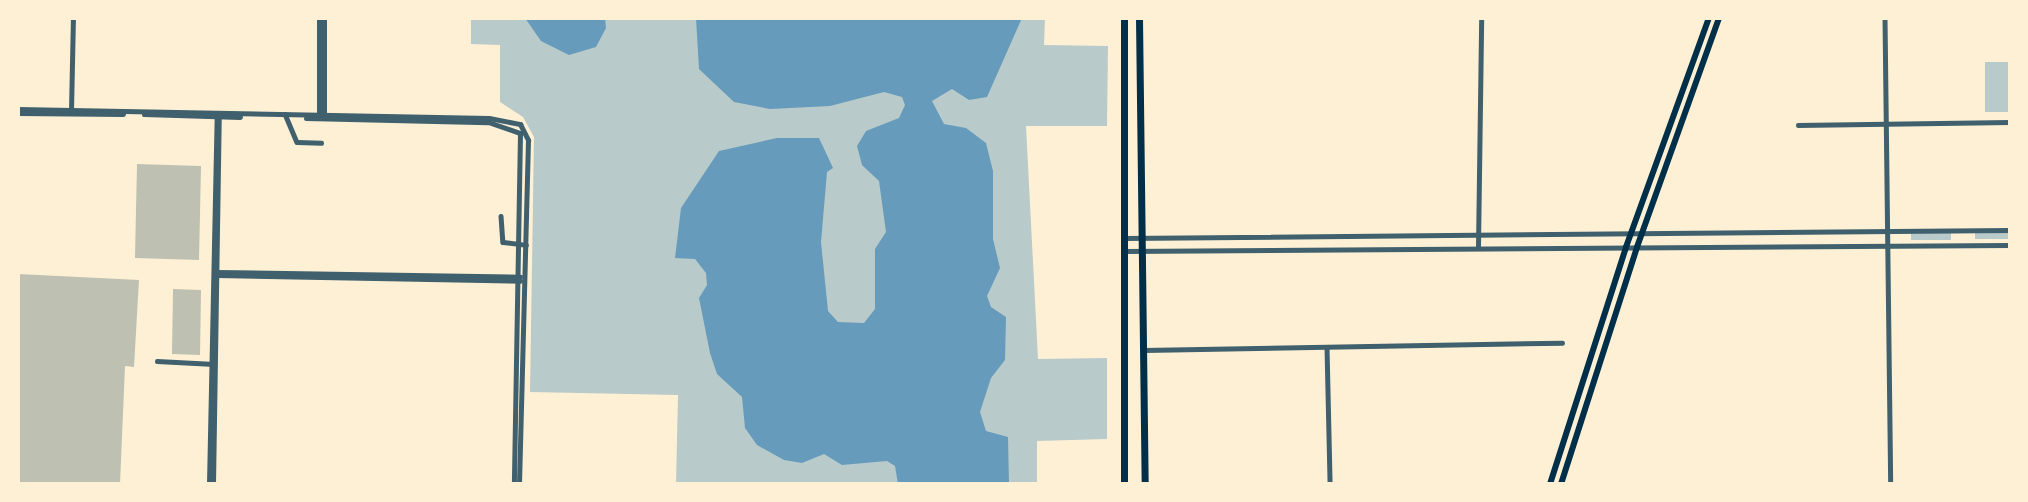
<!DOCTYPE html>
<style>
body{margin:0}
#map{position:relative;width:2028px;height:502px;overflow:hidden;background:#fdf0d5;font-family:Montserrat,sans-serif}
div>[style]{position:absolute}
.green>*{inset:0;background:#b9caca}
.water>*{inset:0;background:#669bbc}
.building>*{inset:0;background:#bec0b2}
.minor>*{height:4.5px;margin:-2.25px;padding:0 2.25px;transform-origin:2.25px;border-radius:2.25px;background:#3f606c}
.tertiary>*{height:5px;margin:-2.5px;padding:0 2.5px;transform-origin:2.5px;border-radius:2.5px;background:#3f606c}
.secondary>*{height:6px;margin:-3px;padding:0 3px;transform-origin:3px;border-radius:3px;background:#003049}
.primary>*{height:7px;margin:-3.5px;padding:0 3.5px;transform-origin:3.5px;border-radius:3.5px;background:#003049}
span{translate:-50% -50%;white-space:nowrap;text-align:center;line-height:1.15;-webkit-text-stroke:6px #fdf0d5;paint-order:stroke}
.frame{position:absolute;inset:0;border:20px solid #fdf0d5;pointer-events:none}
</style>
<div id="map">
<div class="green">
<i style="clip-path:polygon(471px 18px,1045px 18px,1044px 45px,1108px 46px,1107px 126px,1026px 126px,1038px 359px,1107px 358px,1107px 439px,1037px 441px,1037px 484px,676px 484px,678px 395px,530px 392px,534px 137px,523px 117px,500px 102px,500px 45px,471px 44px)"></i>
<i style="clip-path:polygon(1985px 62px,2010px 62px,2010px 112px,1985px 112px)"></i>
<i style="clip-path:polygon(1911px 233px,1951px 233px,1951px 240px,1911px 240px)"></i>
<i style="clip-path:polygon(1975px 233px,2010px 233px,2010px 239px,1975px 239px)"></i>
</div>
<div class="water">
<i style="clip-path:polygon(525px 18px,605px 18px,606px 28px,596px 47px,569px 55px,541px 41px)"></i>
<i style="clip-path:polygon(696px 18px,1022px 18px,987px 97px,969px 100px,952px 89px,932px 101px,944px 124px,966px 128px,986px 143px,993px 171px,993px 239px,1000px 268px,987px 296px,991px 307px,1006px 317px,1005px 360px,991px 378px,980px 412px,986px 431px,1008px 437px,1009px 484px,898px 484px,895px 466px,887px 461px,842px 465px,824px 454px,802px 463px,784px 460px,757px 445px,745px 428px,742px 397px,717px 374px,710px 353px,699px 298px,707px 285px,706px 273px,695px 259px,675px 258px,681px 208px,719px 151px,777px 138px,819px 138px,833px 168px,827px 172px,821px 242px,828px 311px,838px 322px,864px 323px,875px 309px,875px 249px,886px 232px,879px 181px,862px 165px,857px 146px,866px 131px,899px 118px,905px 105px,902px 97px,884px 92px,830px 106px,770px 109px,734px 102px,699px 69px)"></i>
</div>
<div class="building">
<i style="clip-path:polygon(137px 164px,201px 166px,199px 260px,135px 258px)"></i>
<i style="clip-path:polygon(18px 274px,139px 280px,134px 367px,125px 366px,120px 484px,18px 484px)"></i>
<i style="clip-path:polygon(173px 289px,201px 290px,200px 355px,172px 354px)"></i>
</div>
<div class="minor">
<i style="left:1885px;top:18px;width:466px;rotate:89.3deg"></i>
<i style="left:71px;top:111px;width:93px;rotate:-88.8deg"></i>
<i style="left:285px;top:114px;width:30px;rotate:67deg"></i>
<i style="left:297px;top:142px;width:24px;rotate:2deg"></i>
<i style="left:1798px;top:125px;width:212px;rotate:-0.8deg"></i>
<i style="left:501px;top:216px;width:26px;rotate:86deg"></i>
<i style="left:503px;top:242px;width:23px;rotate:7deg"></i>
<i style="left:1478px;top:247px;width:229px;rotate:-89.2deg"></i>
<i style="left:216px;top:272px;width:304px;rotate:0.9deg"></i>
<i style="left:217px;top:275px;width:303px;rotate:1.1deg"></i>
<i style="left:1327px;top:347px;width:137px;rotate:88.7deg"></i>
<i style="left:1144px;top:350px;width:418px;rotate:-1deg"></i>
<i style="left:157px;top:361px;width:57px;rotate:3deg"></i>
<i style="left:209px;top:484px;width:369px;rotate:-88.8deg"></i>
<i style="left:213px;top:484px;width:369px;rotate:-89.1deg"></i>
</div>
<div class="tertiary">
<i style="left:319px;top:18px;width:100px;rotate:90deg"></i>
<i style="left:324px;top:18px;width:99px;rotate:90deg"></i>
<i style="left:18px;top:109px;width:471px;rotate:1.1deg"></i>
<i style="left:489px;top:118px;width:32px;rotate:11deg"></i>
<i style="left:520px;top:124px;width:18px;rotate:63deg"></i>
<i style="left:528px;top:140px;width:344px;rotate:91.5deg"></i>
<i style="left:18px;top:113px;width:105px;rotate:0.5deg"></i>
<i style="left:144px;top:114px;width:96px;rotate:1.8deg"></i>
<i style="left:306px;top:118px;width:182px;rotate:1.3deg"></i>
<i style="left:488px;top:122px;width:34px;rotate:19deg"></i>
<i style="left:520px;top:133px;width:351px;rotate:91deg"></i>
<i style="left:1124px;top:238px;width:886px;rotate:-0.52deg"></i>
<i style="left:1124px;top:251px;width:886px;rotate:-0.39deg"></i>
</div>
<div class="secondary">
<i style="left:1550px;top:484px;width:249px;rotate:-72.2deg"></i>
<i style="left:1626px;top:247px;width:244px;rotate:-70.1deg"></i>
<i style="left:1561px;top:484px;width:249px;rotate:-72.2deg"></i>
<i style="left:1637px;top:247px;width:243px;rotate:-70.3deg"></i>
</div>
<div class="primary">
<i style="left:1124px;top:18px;width:466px;rotate:90deg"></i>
<i style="left:1139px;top:18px;width:466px;rotate:89.3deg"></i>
</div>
<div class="frame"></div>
</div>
